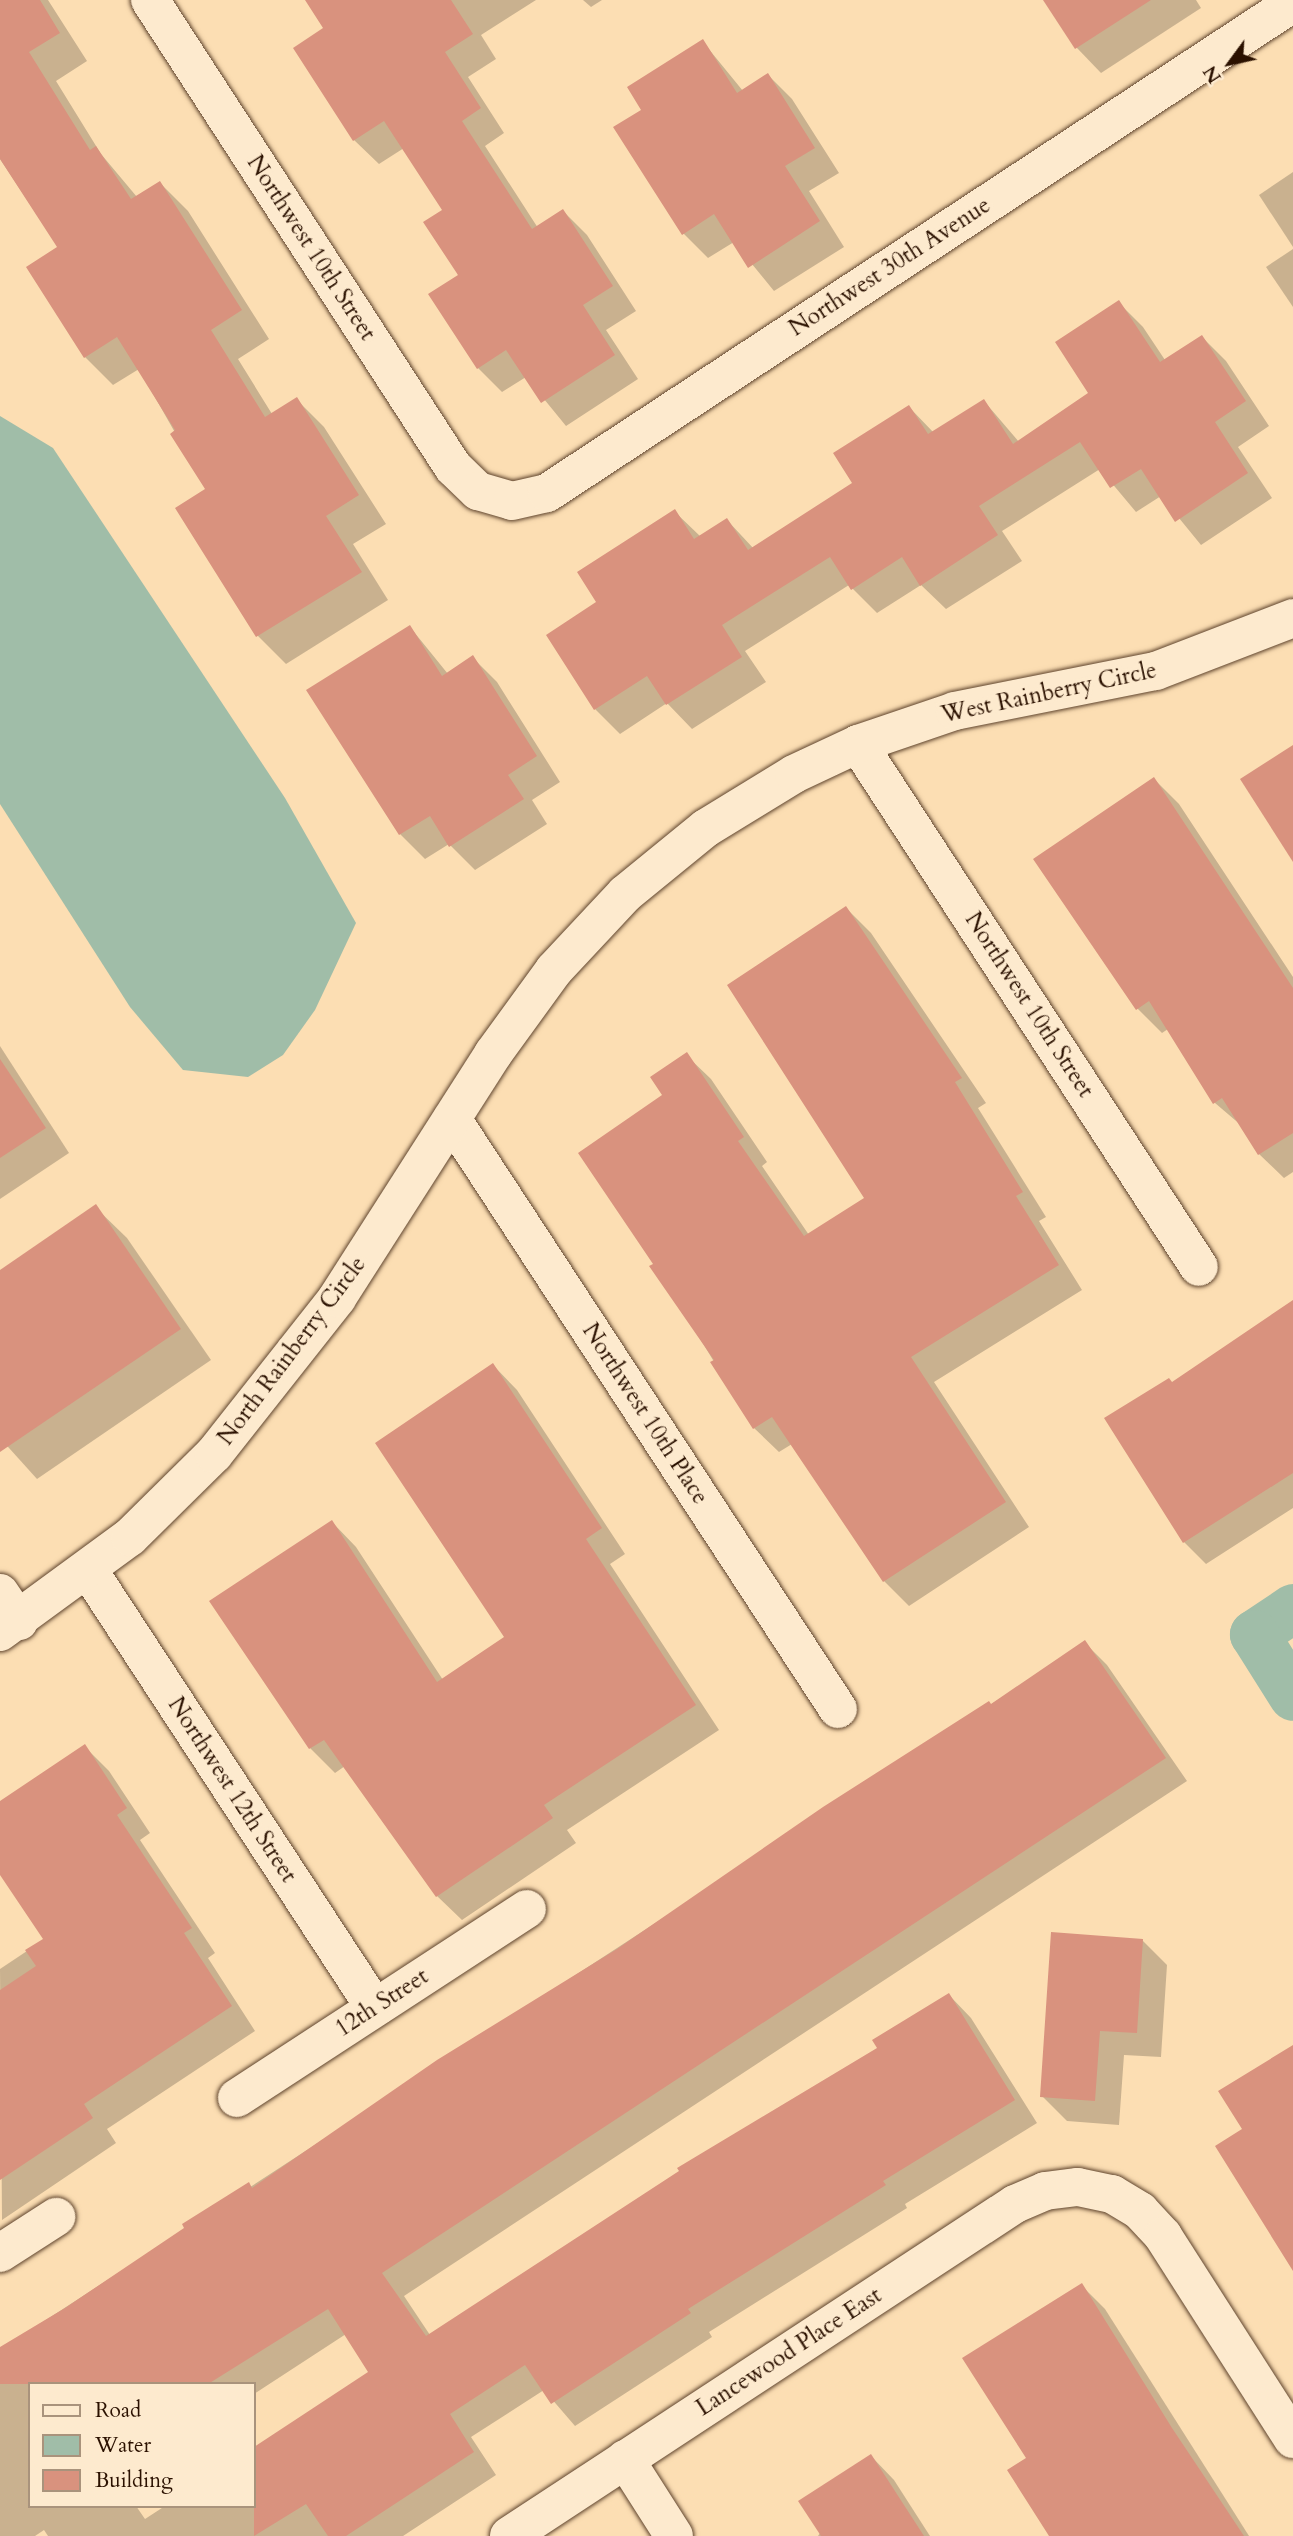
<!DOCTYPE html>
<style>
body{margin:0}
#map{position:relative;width:1293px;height:2536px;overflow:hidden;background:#fcdeb3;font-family:Cardo,serif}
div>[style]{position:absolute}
.water>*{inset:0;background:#a0bda8}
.shadow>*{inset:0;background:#0003}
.canal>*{height:49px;margin:-24.5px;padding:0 24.5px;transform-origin:24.5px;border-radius:24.5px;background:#a0bda8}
.building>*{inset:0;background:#d9927e}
.roads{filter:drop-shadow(0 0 2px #5f442d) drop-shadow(0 0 2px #5f442d)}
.minor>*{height:38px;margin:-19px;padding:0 19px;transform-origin:19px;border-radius:19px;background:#fdeace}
span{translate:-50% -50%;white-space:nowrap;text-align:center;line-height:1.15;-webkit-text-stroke:7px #fdeace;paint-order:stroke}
.street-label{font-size:23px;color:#2b1100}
.legend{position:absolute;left:28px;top:2382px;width:228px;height:126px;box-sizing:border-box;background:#fdeace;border:2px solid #a9937c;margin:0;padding:9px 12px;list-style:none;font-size:21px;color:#2b1100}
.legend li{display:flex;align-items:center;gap:14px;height:35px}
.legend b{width:35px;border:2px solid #a9937c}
.north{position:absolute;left:1195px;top:28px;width:70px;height:70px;-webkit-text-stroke:5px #fdeace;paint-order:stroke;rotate:237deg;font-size:19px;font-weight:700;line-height:28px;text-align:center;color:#2b1100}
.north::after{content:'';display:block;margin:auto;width:24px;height:32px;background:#2b1100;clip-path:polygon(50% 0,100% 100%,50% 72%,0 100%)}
</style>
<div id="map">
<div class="water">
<i style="clip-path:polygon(0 416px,53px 448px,285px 798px,356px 923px,315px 1010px,283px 1055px,248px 1077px,183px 1070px,130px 1007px,0 804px)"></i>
</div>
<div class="shadow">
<i style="clip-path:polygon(0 0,48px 0,87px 61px,56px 81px,101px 154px,137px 197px,160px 183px,188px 211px,269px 339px,238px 359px,272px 414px,296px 399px,324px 427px,386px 524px,353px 544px,388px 600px,286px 664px,258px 636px,177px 508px,207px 489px,139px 369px,113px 385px,85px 357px,59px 248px,0 159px)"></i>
<i style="clip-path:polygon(307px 0,536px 0,481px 35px,496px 59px,468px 77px,504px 133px,485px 146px,538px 228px,563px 211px,587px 235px,636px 311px,606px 330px,638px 379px,566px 426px,526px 377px,502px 392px,478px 368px,444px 210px,404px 148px,379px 164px,354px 140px,325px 28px)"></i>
<i style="clip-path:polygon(583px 0,602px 0,591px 7px)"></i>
<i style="clip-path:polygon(1045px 0,1196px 0,1201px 8px,1101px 73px,1077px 48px)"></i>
<i style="clip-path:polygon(703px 42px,743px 91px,768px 75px,792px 99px,839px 173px,809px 191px,844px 247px,774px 291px,734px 242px,708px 258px,683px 233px,643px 110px)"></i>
<i style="clip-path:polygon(1293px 172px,1293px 247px,1259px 195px)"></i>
<i style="clip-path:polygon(1293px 249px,1293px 307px,1266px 267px)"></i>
<i style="clip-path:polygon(1118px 302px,1143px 327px,1165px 360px,1202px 337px,1226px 361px,1269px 426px,1238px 447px,1272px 498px,1201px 545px,1161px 496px,1136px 512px,1100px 469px,1002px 531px,1022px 561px,946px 609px,921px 585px,877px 613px,849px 585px,745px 651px,766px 682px,692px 729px,667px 703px,620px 734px,595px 709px,599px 602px,675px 512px,701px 537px,727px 520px,754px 549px,855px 484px,909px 407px,934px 433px,984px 401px,1019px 442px,1091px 394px)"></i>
<i style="clip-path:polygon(410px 627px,448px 674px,473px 658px,497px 682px,560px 782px,532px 800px,547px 824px,475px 870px,449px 844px,425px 859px,400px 834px)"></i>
<i style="clip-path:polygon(1154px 779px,1179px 804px,1293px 977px,1293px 1172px,1284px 1178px,1259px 1154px,1242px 1126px,1215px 1103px,1168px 1029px,1162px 1033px,1137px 1008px)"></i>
<i style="clip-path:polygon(846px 908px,871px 933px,986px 1103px,978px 1108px,1046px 1217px,1039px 1221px,1082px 1290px,934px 1382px,1029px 1527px,909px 1606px,884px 1581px,792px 1444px,779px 1452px,754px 1428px,655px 1264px,665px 1096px,686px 1055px,711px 1079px,767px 1162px,762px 1166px,809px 1235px,866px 1199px)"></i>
<i style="clip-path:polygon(0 1046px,69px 1153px,0 1199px)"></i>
<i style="clip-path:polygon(95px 1207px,127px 1238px,211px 1360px,37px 1479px,0 1438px,0 1272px)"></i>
<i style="clip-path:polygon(1293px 1304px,1293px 1508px,1206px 1564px,1184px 1542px,1107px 1419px,1172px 1383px)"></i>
<i style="clip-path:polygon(493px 1365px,517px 1390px,625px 1554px,610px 1564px,719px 1730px,567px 1830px,576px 1843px,462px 1920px,437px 1896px,345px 1766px,335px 1773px,310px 1748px,212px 1601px,332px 1522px,356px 1547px,443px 1680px,507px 1638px)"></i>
<i style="clip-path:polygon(evenodd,1085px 1643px,1107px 1665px,1187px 1781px,404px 2296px,430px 2335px,879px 2048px,949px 1995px,971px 2018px,1037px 2123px,905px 2204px,907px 2208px,709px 2332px,712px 2337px,575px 2426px,544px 2390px,471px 2437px,496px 2475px,403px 2536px,48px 2536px,44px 2530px,35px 2536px,0 2536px,0 2350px,1085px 1643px,346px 2334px,371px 2372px,254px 2449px,254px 2506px,165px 2506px,145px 2519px,136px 2506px,30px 2506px,30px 2384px,254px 2384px,254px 2394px,346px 2334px)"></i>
<i style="clip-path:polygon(85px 1747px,109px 1771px,150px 1833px,140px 1840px,215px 1953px,208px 1958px,255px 2031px,107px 2129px,116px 2143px,2px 2220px,0 1969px,45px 1939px,0 1871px,0 1803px)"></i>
<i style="clip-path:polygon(1142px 1940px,1167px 1965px,1161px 2057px,1124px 2055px,1119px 2125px,1067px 2121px,1042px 2096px)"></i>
<i style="clip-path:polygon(1082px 2286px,1105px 2309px,1249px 2536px,1050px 2536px,1028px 2458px)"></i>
<i style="clip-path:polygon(871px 2456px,894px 2480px,930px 2536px,818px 2536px)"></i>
</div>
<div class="canal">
<i style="left:1293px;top:1608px;width:47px;rotate:146.3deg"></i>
<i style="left:1254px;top:1634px;width:73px;rotate:57.8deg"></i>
</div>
<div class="building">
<i style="clip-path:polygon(0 0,40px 0,60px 33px,29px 52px,90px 150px,96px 146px,131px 199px,160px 181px,242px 310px,211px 330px,265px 417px,297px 397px,359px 495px,326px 516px,362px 572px,256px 637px,175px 508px,205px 489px,170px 434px,175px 430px,117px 337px,84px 358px,26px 267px,57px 247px,0 159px)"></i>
<i style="clip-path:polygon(305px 0,451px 0,473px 34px,445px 52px,481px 108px,462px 121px,532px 229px,563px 209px,613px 286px,583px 305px,615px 355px,541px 403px,506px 350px,477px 369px,428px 294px,458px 275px,423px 222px,442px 210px,384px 121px,353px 141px,293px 48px,323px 28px)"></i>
<i style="clip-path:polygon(1043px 0,1151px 0,1075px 49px)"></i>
<i style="clip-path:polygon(703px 39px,737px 93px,768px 73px,815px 148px,785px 166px,820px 221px,748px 268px,714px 214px,682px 235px,613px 127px,641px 110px,627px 87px)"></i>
<i style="clip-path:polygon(1119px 300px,1160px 362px,1202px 335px,1246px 401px,1215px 422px,1248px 473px,1175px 522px,1141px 469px,1110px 488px,1080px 442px,979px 506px,998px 535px,920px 586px,902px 557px,851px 590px,830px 557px,722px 625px,742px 657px,666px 705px,647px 676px,594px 710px,546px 635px,596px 602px,577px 572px,675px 509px,694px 539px,727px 518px,748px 550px,852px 483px,833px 453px,909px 405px,928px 434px,984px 399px,1013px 444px,1088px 393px,1055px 342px)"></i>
<i style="clip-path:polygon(410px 625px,442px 676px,473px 655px,537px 756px,508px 775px,524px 799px,449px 847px,430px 816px,399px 835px,306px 690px)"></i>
<i style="clip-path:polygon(1293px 745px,1293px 862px,1240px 779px)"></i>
<i style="clip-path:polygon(1154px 777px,1293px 988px,1293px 1133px,1258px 1155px,1222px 1098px,1213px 1104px,1149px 1001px,1136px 1010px,1033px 859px)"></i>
<i style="clip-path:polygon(846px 906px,962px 1078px,955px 1082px,1023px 1192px,1016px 1196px,1059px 1265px,911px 1357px,1006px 1502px,883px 1582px,772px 1417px,753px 1429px,710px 1362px,714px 1360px,649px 1266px,653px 1264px,578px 1153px,662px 1095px,650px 1077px,687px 1052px,744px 1137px,738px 1141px,804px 1236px,864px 1198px,727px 985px)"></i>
<i style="clip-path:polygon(0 1059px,46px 1128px,0 1158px)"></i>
<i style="clip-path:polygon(96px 1204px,181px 1329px,0 1452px,0 1270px)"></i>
<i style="clip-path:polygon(1293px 1300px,1293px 1473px,1183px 1543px,1104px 1418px,1169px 1378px,1172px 1382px)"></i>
<i style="clip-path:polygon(493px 1363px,602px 1528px,586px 1539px,696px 1705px,544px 1805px,553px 1818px,436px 1897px,324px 1740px,309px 1749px,209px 1601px,332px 1520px,437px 1682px,504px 1637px,375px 1443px)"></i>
<i style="clip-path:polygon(1085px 1640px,1166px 1758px,382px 2273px,426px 2336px,679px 2171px,677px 2168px,877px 2048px,872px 2040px,949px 1993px,1015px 2100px,883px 2181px,886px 2185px,688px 2309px,691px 2313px,551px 2404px,525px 2365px,450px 2414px,474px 2452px,346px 2536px,328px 2536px,306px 2504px,254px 2536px,254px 2447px,368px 2372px,328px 2309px,208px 2384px,0 2384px,0 2347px,65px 2308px,184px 2228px,182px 2224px,249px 2182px,252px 2188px,437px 2060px,617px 1949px,823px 1807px,989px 1701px,991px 1704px)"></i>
<i style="clip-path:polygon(85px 1744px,127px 1808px,117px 1815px,192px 1928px,184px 1933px,232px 2006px,84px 2104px,93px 2118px,0 2180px,0 1990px,36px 1966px,25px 1950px,43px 1939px,0 1875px,0 1801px)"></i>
<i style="clip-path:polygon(1051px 1932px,1143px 1939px,1137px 2033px,1100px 2031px,1095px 2101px,1040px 2097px)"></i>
<i style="clip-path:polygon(1293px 2045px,1293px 2271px,1215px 2146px,1242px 2129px,1218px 2091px)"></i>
<i style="clip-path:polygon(1082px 2283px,1172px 2428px,1244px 2536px,1049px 2536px,1007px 2470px,1026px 2458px,962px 2358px)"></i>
<i style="clip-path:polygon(871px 2454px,924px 2536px,821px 2536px,798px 2501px)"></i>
</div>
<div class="roads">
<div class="minor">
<i style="left:150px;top:0;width:557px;rotate:57.02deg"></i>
<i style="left:453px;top:467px;width:35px;rotate:44deg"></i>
<i style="left:478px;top:491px;width:35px;rotate:16deg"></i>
<i style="left:512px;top:501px;width:36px;rotate:-13deg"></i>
<i style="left:547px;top:493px;width:893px;rotate:-33.3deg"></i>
<i style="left:858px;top:744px;width:624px;rotate:56.9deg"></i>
<i style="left:452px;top:1119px;width:705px;rotate:56.81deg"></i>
<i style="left:89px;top:1571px;width:522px;rotate:56.8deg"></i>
<i style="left:0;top:1593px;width:34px;rotate:56deg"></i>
<i style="left:0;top:1632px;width:161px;rotate:-36.2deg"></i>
<i style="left:130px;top:1537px;width:118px;rotate:-44.7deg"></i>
<i style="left:214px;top:1454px;width:199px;rotate:-51.7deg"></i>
<i style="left:337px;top:1298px;width:290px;rotate:-57.4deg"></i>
<i style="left:493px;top:1054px;width:104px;rotate:-54deg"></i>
<i style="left:554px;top:970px;width:104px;rotate:-46.9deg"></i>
<i style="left:625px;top:894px;width:104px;rotate:-39.2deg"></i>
<i style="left:706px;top:828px;width:103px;rotate:-31.5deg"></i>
<i style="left:794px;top:774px;width:71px;rotate:-25.1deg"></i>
<i style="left:858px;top:744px;width:102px;rotate:-18.8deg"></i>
<i style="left:955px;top:711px;width:205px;rotate:-11.3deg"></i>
<i style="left:1156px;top:671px;width:147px;rotate:-21.1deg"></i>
<i style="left:237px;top:2098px;width:346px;rotate:-33.1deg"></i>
<i style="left:0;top:2253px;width:67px;rotate:-32.7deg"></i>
<i style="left:625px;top:2459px;width:91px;rotate:57.5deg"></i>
<i style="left:509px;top:2536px;width:605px;rotate:-33.27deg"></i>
<i style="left:1015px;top:2204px;width:33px;rotate:-23deg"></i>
<i style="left:1045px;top:2191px;width:33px;rotate:-7deg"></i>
<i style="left:1078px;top:2187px;width:35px;rotate:12deg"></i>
<i style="left:1112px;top:2194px;width:33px;rotate:31deg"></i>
<i style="left:1140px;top:2211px;width:34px;rotate:47deg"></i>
<i style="left:1163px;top:2236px;width:241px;rotate:57.4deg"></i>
</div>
</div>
<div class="street-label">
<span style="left:311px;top:248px;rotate:57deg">Northwest 10th Street</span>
<span style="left:890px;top:267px;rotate:-33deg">Northwest 30th Avenue</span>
<span style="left:1049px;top:693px;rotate:-12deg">West Rainberry Circle</span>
<span style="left:1029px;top:1005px;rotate:57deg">Northwest 10th Street</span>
<span style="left:292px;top:1351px;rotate:-53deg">North Rainberry Circle</span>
<span style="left:645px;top:1414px;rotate:57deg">Northwest 10th Place</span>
<span style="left:232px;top:1790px;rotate:57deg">Northwest 12th Street</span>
<span style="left:382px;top:2003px;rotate:-33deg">12th Street</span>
<span style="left:789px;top:2352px;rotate:-33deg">Lancewood Place East</span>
</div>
<ul class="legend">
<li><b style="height:9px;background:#fdeace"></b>Road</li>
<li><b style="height:19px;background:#a0bda8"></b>Water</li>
<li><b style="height:19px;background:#d9927e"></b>Building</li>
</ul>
<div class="north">N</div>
</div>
